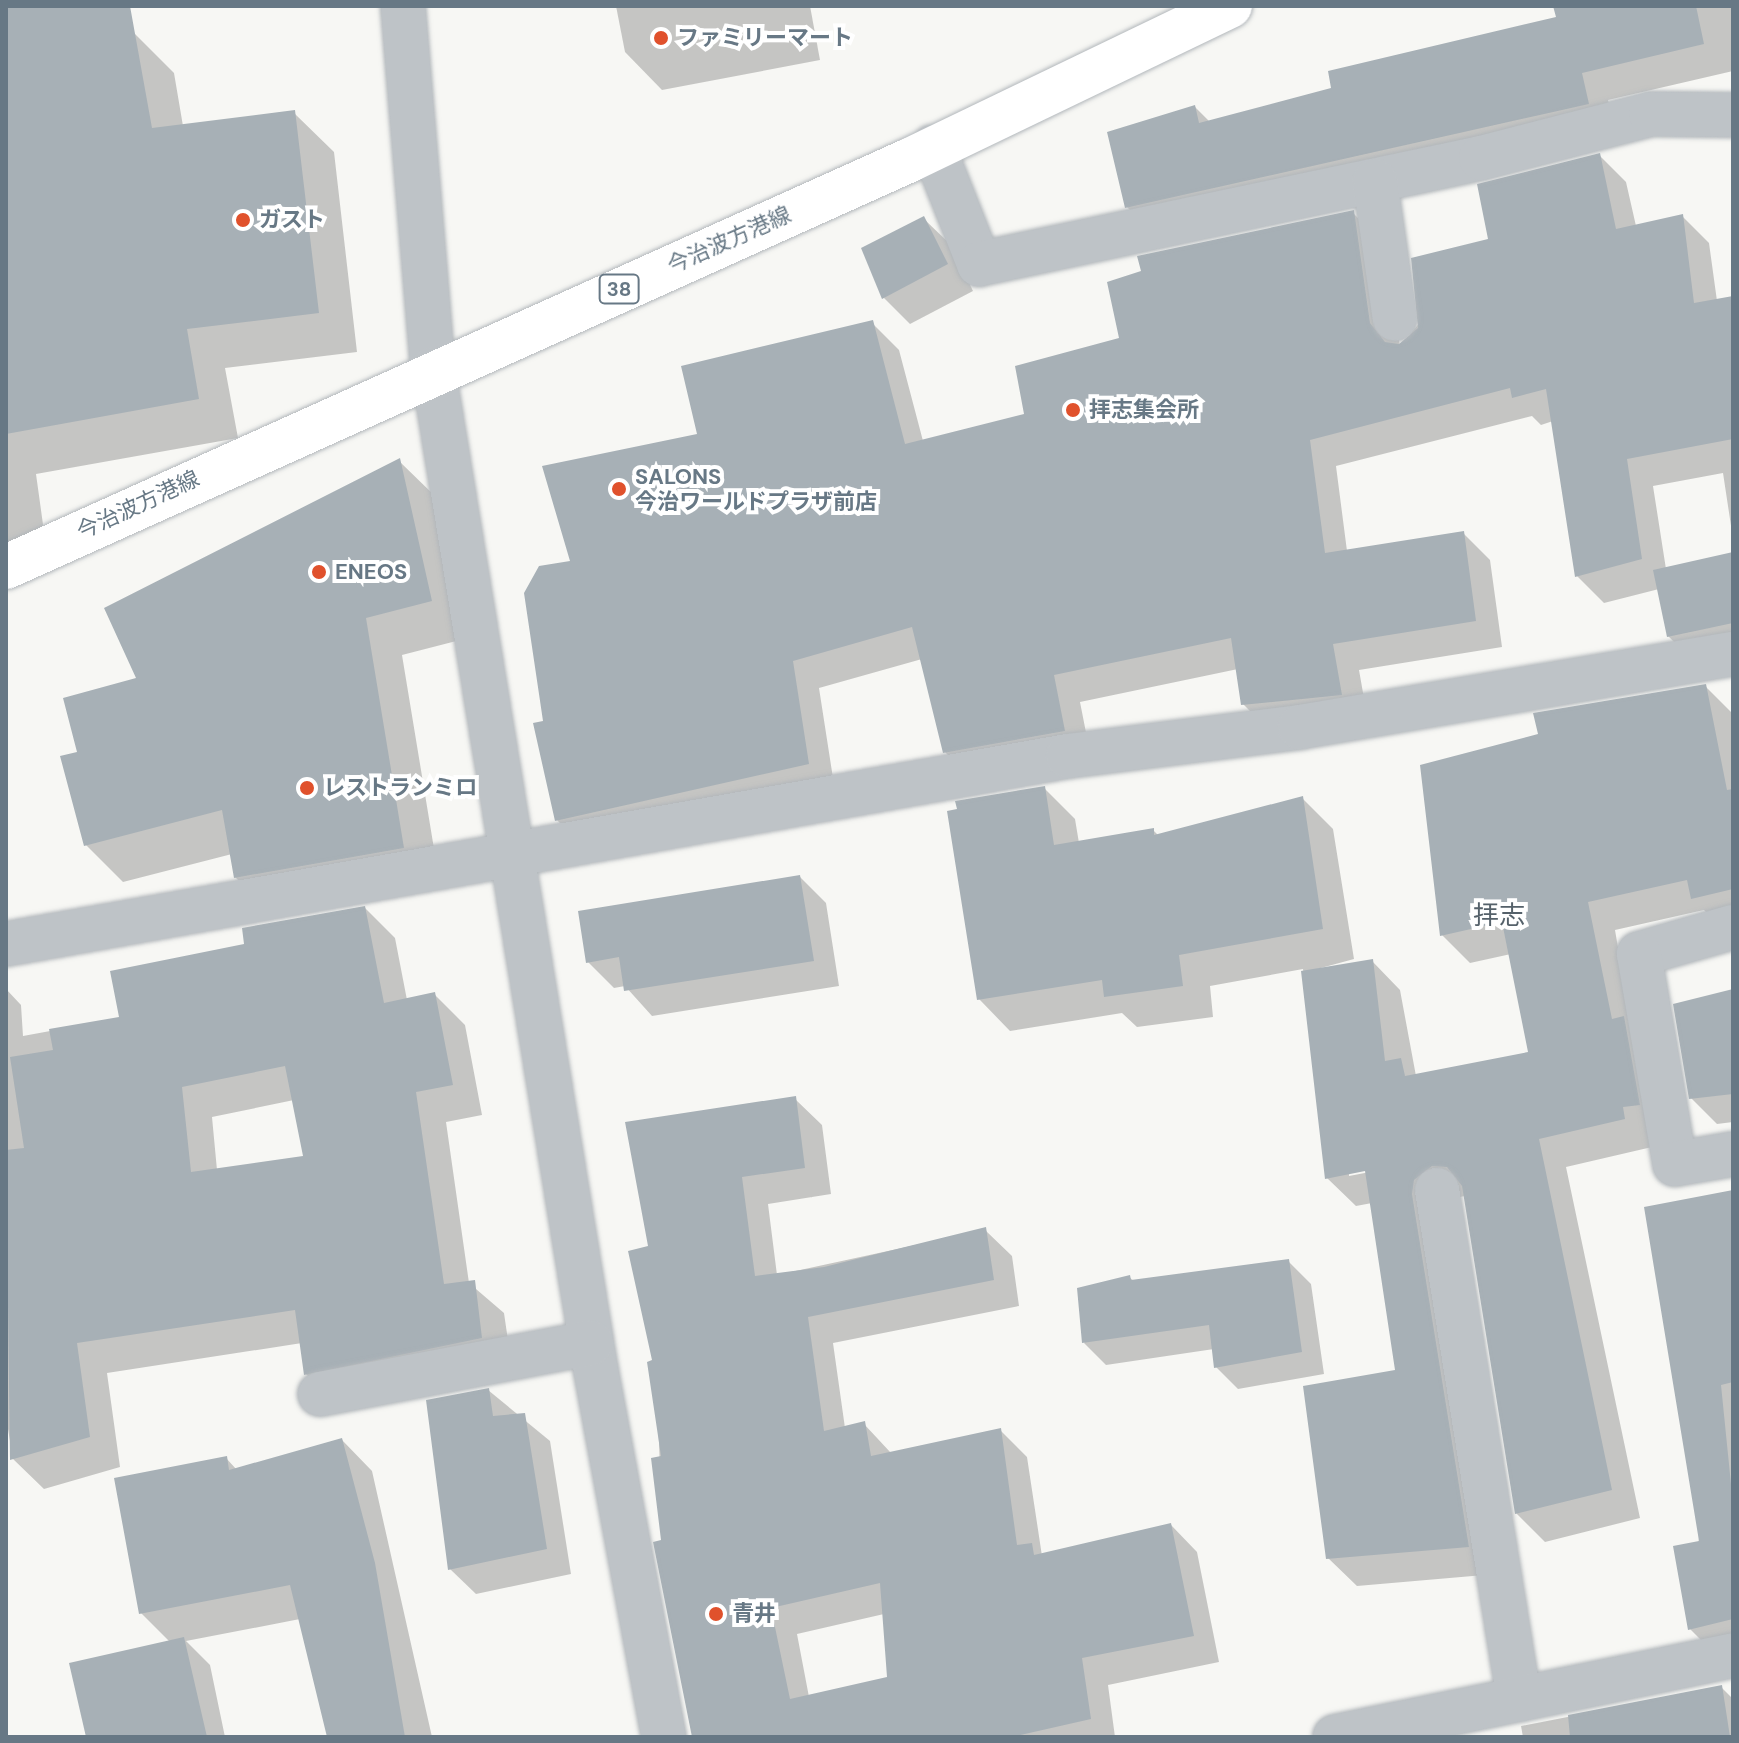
<!DOCTYPE html>
<meta charset="utf-8">
<style>
body{margin:0}
#map{position:relative;width:1739px;height:1743px;overflow:hidden;background:#f7f7f4;font-family:"DM Sans","Noto Sans JP",sans-serif}
div>[style]{position:absolute}
.shadow>*{inset:0;background:#0003}
.building>*{inset:0;background:#a7b0b6}
.roads{filter:drop-shadow(0 0 2px #b2b7bb) drop-shadow(0 0 2px #b2b7bb)}
.minor>*{height:44px;margin:-22px;padding:0 22px;transform-origin:22px;border-radius:22px;background:#bec3c7}
.major>*{height:44px;margin:-22px;padding:0 22px;transform-origin:22px;border-radius:22px;background:#fff}
.dots>*{width:22px;height:22px;translate:-50% -50%;box-sizing:border-box;border:4px solid #fff;border-radius:50%}
span{translate:-50% -50%;white-space:nowrap;text-align:center;line-height:1.15;-webkit-text-stroke:8px #fff;paint-order:stroke}
.shield-label span{padding:2px 6px;background:#fff;border:2px solid;border-radius:6px;-webkit-text-stroke-width:0}
.shield-label{font-size:20px;color:#677885;font-weight:700}
.poi-label{font-size:22px;color:#677885;font-weight:700}
.left{translate:0 -50%;text-align:left}
.street-label{font-size:22px;color:#677885}
.quarter-label{font-size:26px;color:#55616a}
.frame{position:absolute;inset:0;border:8px solid #677885;pointer-events:none}
</style>
<div id="map">
<div class="shadow">
<i style="clip-path:polygon(6px 6px,119px 6px,134px 33px,174px 73px,183px 126px,294px 113px,334px 152px,357px 352px,225px 368px,238px 438px,36px 474px,46px 546px,6px 567px)"></i>
<i style="clip-path:polygon(616px 6px,810px 6px,820px 60px,662px 90px,625px 52px)"></i>
<i style="clip-path:polygon(1555px 6px,1733px 6px,1733px 71px,1608px 100px,1615px 131px,1154px 234px,1127px 207px,1195px 107px,1210px 122px,1334px 89px,1558px 19px)"></i>
<i style="clip-path:polygon(1599px 155px,1626px 182px,1636px 226px,1682px 216px,1709px 243px,1717px 301px,1733px 298px,1733px 539px,1723px 473px,1653px 486px,1666px 569px,1733px 554px,1733px 656px,1696px 663px,1668px 636px,1659px 589px,1604px 603px,1577px 576px,1553px 421px,1541px 425px,1532px 416px,1336px 466px,1347px 551px,1463px 533px,1490px 560px,1502px 647px,1359px 670px,1368px 721px,1270px 731px,1243px 704px,1238px 669px,1080px 702px,1091px 758px,972px 779px,945px 752px,922px 659px,819px 688px,835px 791px,584px 848px,557px 820px,545px 722px,573px 562px,699px 436px,872px 323px,899px 350px,923px 441px,1026px 415px,1121px 340px,1353px 213px,1380px 240px,1400px 346px,1490px 240px)"></i>
<i style="clip-path:polygon(924px 219px,950px 244px,973px 291px,910px 324px,884px 298px)"></i>
<i style="clip-path:polygon(399px 461px,436px 497px,468px 638px,402px 655px,440px 885px,273px 914px,235px 877px,232px 854px,123px 882px,86px 845px,79px 753px)"></i>
<i style="clip-path:polygon(evenodd,1705px 686px,1733px 714px,1733px 924px,1721px 927px,1704px 910px,1615px 930px,1652px 1147px,1566px 1167px,1640px 1518px,1545px 1542px,1516px 1513px,1465px 1196px,1449px 1199px,1496px 1574px,1357px 1586px,1328px 1558px,1397px 1372px,1372px 1203px,1356px 1206px,1327px 1178px,1303px 969px,1210px 986px,1213px 1017px,1137px 1027px,1122px 1013px,1010px 1031px,979px 999px,1044px 788px,1075px 819px,1079px 843px,1153px 830px,1159px 836px,1302px 798px,1333px 829px,1354px 959px,1306px 972px,1372px 961px,1400px 990px,1416px 1076px,1530px 1054px,1511px 954px,1470px 963px,1442px 935px,1540px 736px,1705px 686px,1375px 1167px,1375px 1171px,1349px 1176px,1349px 1172px,1375px 1167px)"></i>
<i style="clip-path:polygon(800px 877px,826px 903px,839px 986px,652px 1016px,625px 986px,614px 988px,588px 962px)"></i>
<i style="clip-path:polygon(evenodd,365px 908px,395px 938px,407px 1000px,435px 995px,465px 1025px,482px 1115px,446px 1122px,469px 1283px,504px 1313px,512px 1368px,337px 1404px,306px 1374px,302px 1343px,107px 1373px,120px 1467px,44px 1489px,13px 1459px,6px 1417px,6px 989px,21px 1005px,23px 1036px,121px 1018px,247px 945px,365px 908px,294px 1100px,305px 1158px,217px 1170px,212px 1117px,294px 1100px)"></i>
<i style="clip-path:polygon(1733px 991px,1733px 1122px,1717px 1124px,1691px 1098px)"></i>
<i style="clip-path:polygon(evenodd,795px 1099px,822px 1125px,831px 1194px,768px 1204px,777px 1275px,985px 1230px,1012px 1256px,1019px 1306px,833px 1343px,845px 1428px,864px 1424px,891px 1453px,1001px 1431px,1027px 1457px,1042px 1556px,1171px 1525px,1197px 1552px,1219px 1662px,1108px 1685px,1115px 1737px,694px 1737px,663px 1542px,651px 1247px,795px 1099px,884px 1614px,889px 1679px,809px 1697px,797px 1634px,884px 1614px)"></i>
<i style="clip-path:polygon(1733px 1192px,1733px 1657px,1721px 1660px,1690px 1629px)"></i>
<i style="clip-path:polygon(1289px 1262px,1311px 1284px,1324px 1374px,1238px 1389px,1216px 1367px,1214px 1349px,1106px 1365px,1084px 1343px,1129px 1277px,1135px 1282px)"></i>
<i style="clip-path:polygon(488px 1390px,550px 1441px,571px 1574px,476px 1594px,450px 1569px)"></i>
<i style="clip-path:polygon(342px 1440px,372px 1471px,432px 1737px,329px 1737px,300px 1619px,186px 1641px,210px 1665px,225px 1737px,88px 1737px,170px 1642px,141px 1613px,226px 1458px,237px 1470px)"></i>
<i style="clip-path:polygon(1721px 1687px,1733px 1699px,1733px 1737px,1523px 1737px,1521px 1726px)"></i>
</div>
<div class="building">
<i style="clip-path:polygon(6px 6px,130px 6px,152px 128px,295px 110px,319px 313px,187px 329px,199px 399px,6px 434px)"></i>
<i style="clip-path:polygon(1553px 6px,1696px 6px,1704px 44px,1582px 73px,1589px 104px,1125px 208px,1107px 132px,1195px 105px,1199px 123px,1331px 88px,1328px 71px,1556px 17px)"></i>
<i style="clip-path:polygon(1600px 153px,1616px 229px,1683px 214px,1694px 303px,1733px 296px,1733px 439px,1627px 459px,1642px 559px,1575px 577px,1546px 389px,1512px 398px,1510px 388px,1310px 440px,1325px 553px,1464px 531px,1476px 621px,1333px 644px,1342px 695px,1241px 705px,1231px 638px,1054px 675px,1065px 731px,943px 753px,912px 627px,793px 661px,809px 764px,555px 821px,533px 723px,543px 721px,524px 593px,539px 566px,570px 561px,542px 466px,697px 434px,681px 366px,873px 320px,905px 444px,1024px 414px,1015px 366px,1119px 338px,1107px 282px,1141px 271px,1137px 256px,1354px 210px,1370px 323px,1385px 342px,1399px 344px,1418px 328px,1411px 258px,1488px 239px,1477px 184px)"></i>
<i style="clip-path:polygon(924px 216px,948px 264px,882px 299px,861px 248px)"></i>
<i style="clip-path:polygon(400px 458px,432px 601px,366px 618px,404px 848px,234px 878px,222px 810px,84px 846px,60px 756px,77px 752px,63px 698px,136px 678px,104px 608px)"></i>
<i style="clip-path:polygon(1733px 552px,1733px 623px,1667px 637px,1653px 570px)"></i>
<i style="clip-path:polygon(1706px 684px,1727px 790px,1733px 789px,1733px 889px,1691px 899px,1687px 880px,1588px 902px,1612px 1019px,1624px 1016px,1640px 1105px,1623px 1107px,1625px 1119px,1539px 1139px,1612px 1490px,1515px 1514px,1462px 1186px,1447px 1167px,1432px 1166px,1414px 1180px,1412px 1194px,1469px 1547px,1326px 1559px,1303px 1386px,1395px 1370px,1365px 1171px,1325px 1179px,1301px 971px,1373px 959px,1385px 1061px,1401px 1058px,1405px 1076px,1528px 1052px,1502px 922px,1440px 936px,1420px 765px,1538px 734px,1533px 713px)"></i>
<i style="clip-path:polygon(1045px 786px,1054px 845px,1154px 828px,1154px 835px,1303px 796px,1323px 929px,1179px 955px,1183px 986px,1104px 997px,1102px 980px,977px 1000px,947px 811px,957px 809px,955px 801px)"></i>
<i style="clip-path:polygon(800px 875px,814px 961px,624px 991px,619px 957px,586px 963px,578px 911px)"></i>
<i style="clip-path:polygon(evenodd,365px 906px,384px 1003px,435px 992px,453px 1085px,416px 1092px,444px 1284px,475px 1280px,482px 1338px,304px 1375px,295px 1310px,77px 1343px,90px 1437px,10px 1460px,6px 1150px,24px 1148px,10px 1057px,53px 1050px,49px 1029px,119px 1017px,110px 971px,244px 944px,242px 928px,365px 906px,285px 1066px,303px 1156px,191px 1172px,182px 1087px,285px 1066px)"></i>
<i style="clip-path:polygon(1733px 989px,1733px 1094px,1689px 1099px,1673px 1004px)"></i>
<i style="clip-path:polygon(evenodd,796px 1096px,805px 1168px,742px 1177px,755px 1276px,824px 1267px,986px 1227px,994px 1280px,808px 1317px,824px 1431px,865px 1421px,871px 1456px,1001px 1428px,1017px 1545px,1032px 1543px,1034px 1555px,1171px 1523px,1194px 1636px,1082px 1658px,1091px 1719px,1011px 1737px,692px 1737px,653px 1542px,661px 1540px,651px 1458px,661px 1456px,647px 1362px,652px 1360px,628px 1251px,648px 1246px,625px 1122px,796px 1096px,880px 1583px,887px 1677px,790px 1699px,771px 1608px,880px 1583px)"></i>
<i style="clip-path:polygon(1733px 1190px,1733px 1382px,1721px 1385px,1733px 1504px,1733px 1619px,1688px 1630px,1673px 1546px,1699px 1541px,1644px 1207px)"></i>
<i style="clip-path:polygon(1289px 1259px,1302px 1352px,1214px 1368px,1209px 1325px,1082px 1343px,1077px 1288px,1130px 1275px,1131px 1280px)"></i>
<i style="clip-path:polygon(489px 1388px,493px 1416px,525px 1413px,547px 1549px,448px 1570px,426px 1400px)"></i>
<i style="clip-path:polygon(342px 1438px,375px 1563px,405px 1737px,327px 1737px,290px 1585px,139px 1614px,114px 1478px,227px 1456px,229px 1470px)"></i>
<i style="clip-path:polygon(184px 1637px,207px 1737px,86px 1737px,69px 1663px)"></i>
<i style="clip-path:polygon(1722px 1685px,1730px 1737px,1570px 1737px,1568px 1715px)"></i>
</div>
<div class="roads">
<div class="minor">
<i style="left:403px;top:6px;width:364px;rotate:85.3deg"></i>
<i style="left:433px;top:369px;width:1015px;rotate:80.76deg"></i>
<i style="left:596px;top:1371px;width:372px;rotate:79.5deg"></i>
<i style="left:933px;top:147px;width:126px;rotate:68.5deg"></i>
<i style="left:979px;top:264px;width:513px;rotate:-11.92deg"></i>
<i style="left:1481px;top:158px;width:176px;rotate:-14.5deg"></i>
<i style="left:1651px;top:114px;width:82px;rotate:0.7deg"></i>
<i style="left:1375px;top:181px;width:139px;rotate:81.8deg"></i>
<i style="left:1733px;top:927px;width:98px;rotate:164deg"></i>
<i style="left:1639px;top:954px;width:213px;rotate:80.3deg"></i>
<i style="left:1675px;top:1164px;width:59px;rotate:-9.8deg"></i>
<i style="left:6px;top:944px;width:1079px;rotate:-10.04deg"></i>
<i style="left:1068px;top:756px;width:234px;rotate:-7.1deg"></i>
<i style="left:1300px;top:727px;width:439px;rotate:-9.6deg"></i>
<i style="left:1437px;top:1190px;width:516px;rotate:80.85deg"></i>
<i style="left:320px;top:1394px;width:276px;rotate:-10.7deg"></i>
<i style="left:1335px;top:1737px;width:406px;rotate:-11.6deg"></i>
</div>
<div class="major">
<i style="left:6px;top:567px;width:991px;rotate:-24.24deg"></i>
<i style="left:910px;top:160px;width:355px;rotate:-25.7deg"></i>
</div>
</div>
<div class="dots">
<i style="left:661px;top:38px;background:#e0512c"></i>
<i style="left:243px;top:220px;background:#e0512c"></i>
<i style="left:1073px;top:410px;background:#e0512c"></i>
<i style="left:619px;top:489px;background:#e0512c"></i>
<i style="left:319px;top:572px;background:#e0512c"></i>
<i style="left:307px;top:788px;background:#e0512c"></i>
<i style="left:716px;top:1614px;background:#e0512c"></i>
</div>
<div class="shield-label">
<span style="left:619px;top:289px">38</span>
</div>
<div class="poi-label">
<span class="left" style="left:677px;top:38px">ファミリーマート</span>
<span class="left" style="left:259px;top:220px">ガスト</span>
<span class="left" style="left:1089px;top:410px">拝志集会所</span>
<span class="left" style="left:635px;top:489px">SALONS<br>今治ワールドプラザ前店</span>
<span class="left" style="left:335px;top:572px">ENEOS</span>
<span class="left" style="left:323px;top:788px">レストランミロ</span>
<span class="left" style="left:732px;top:1614px">青井</span>
</div>
<div class="street-label">
<span style="left:729px;top:240px;rotate:-24deg">今治波方港線</span>
<span style="left:138px;top:505px;rotate:-25deg">今治波方港線</span>
</div>
<div class="quarter-label">
<span style="left:1499px;top:916px">拝志</span>
</div>
<div class="frame"></div>
</div>
